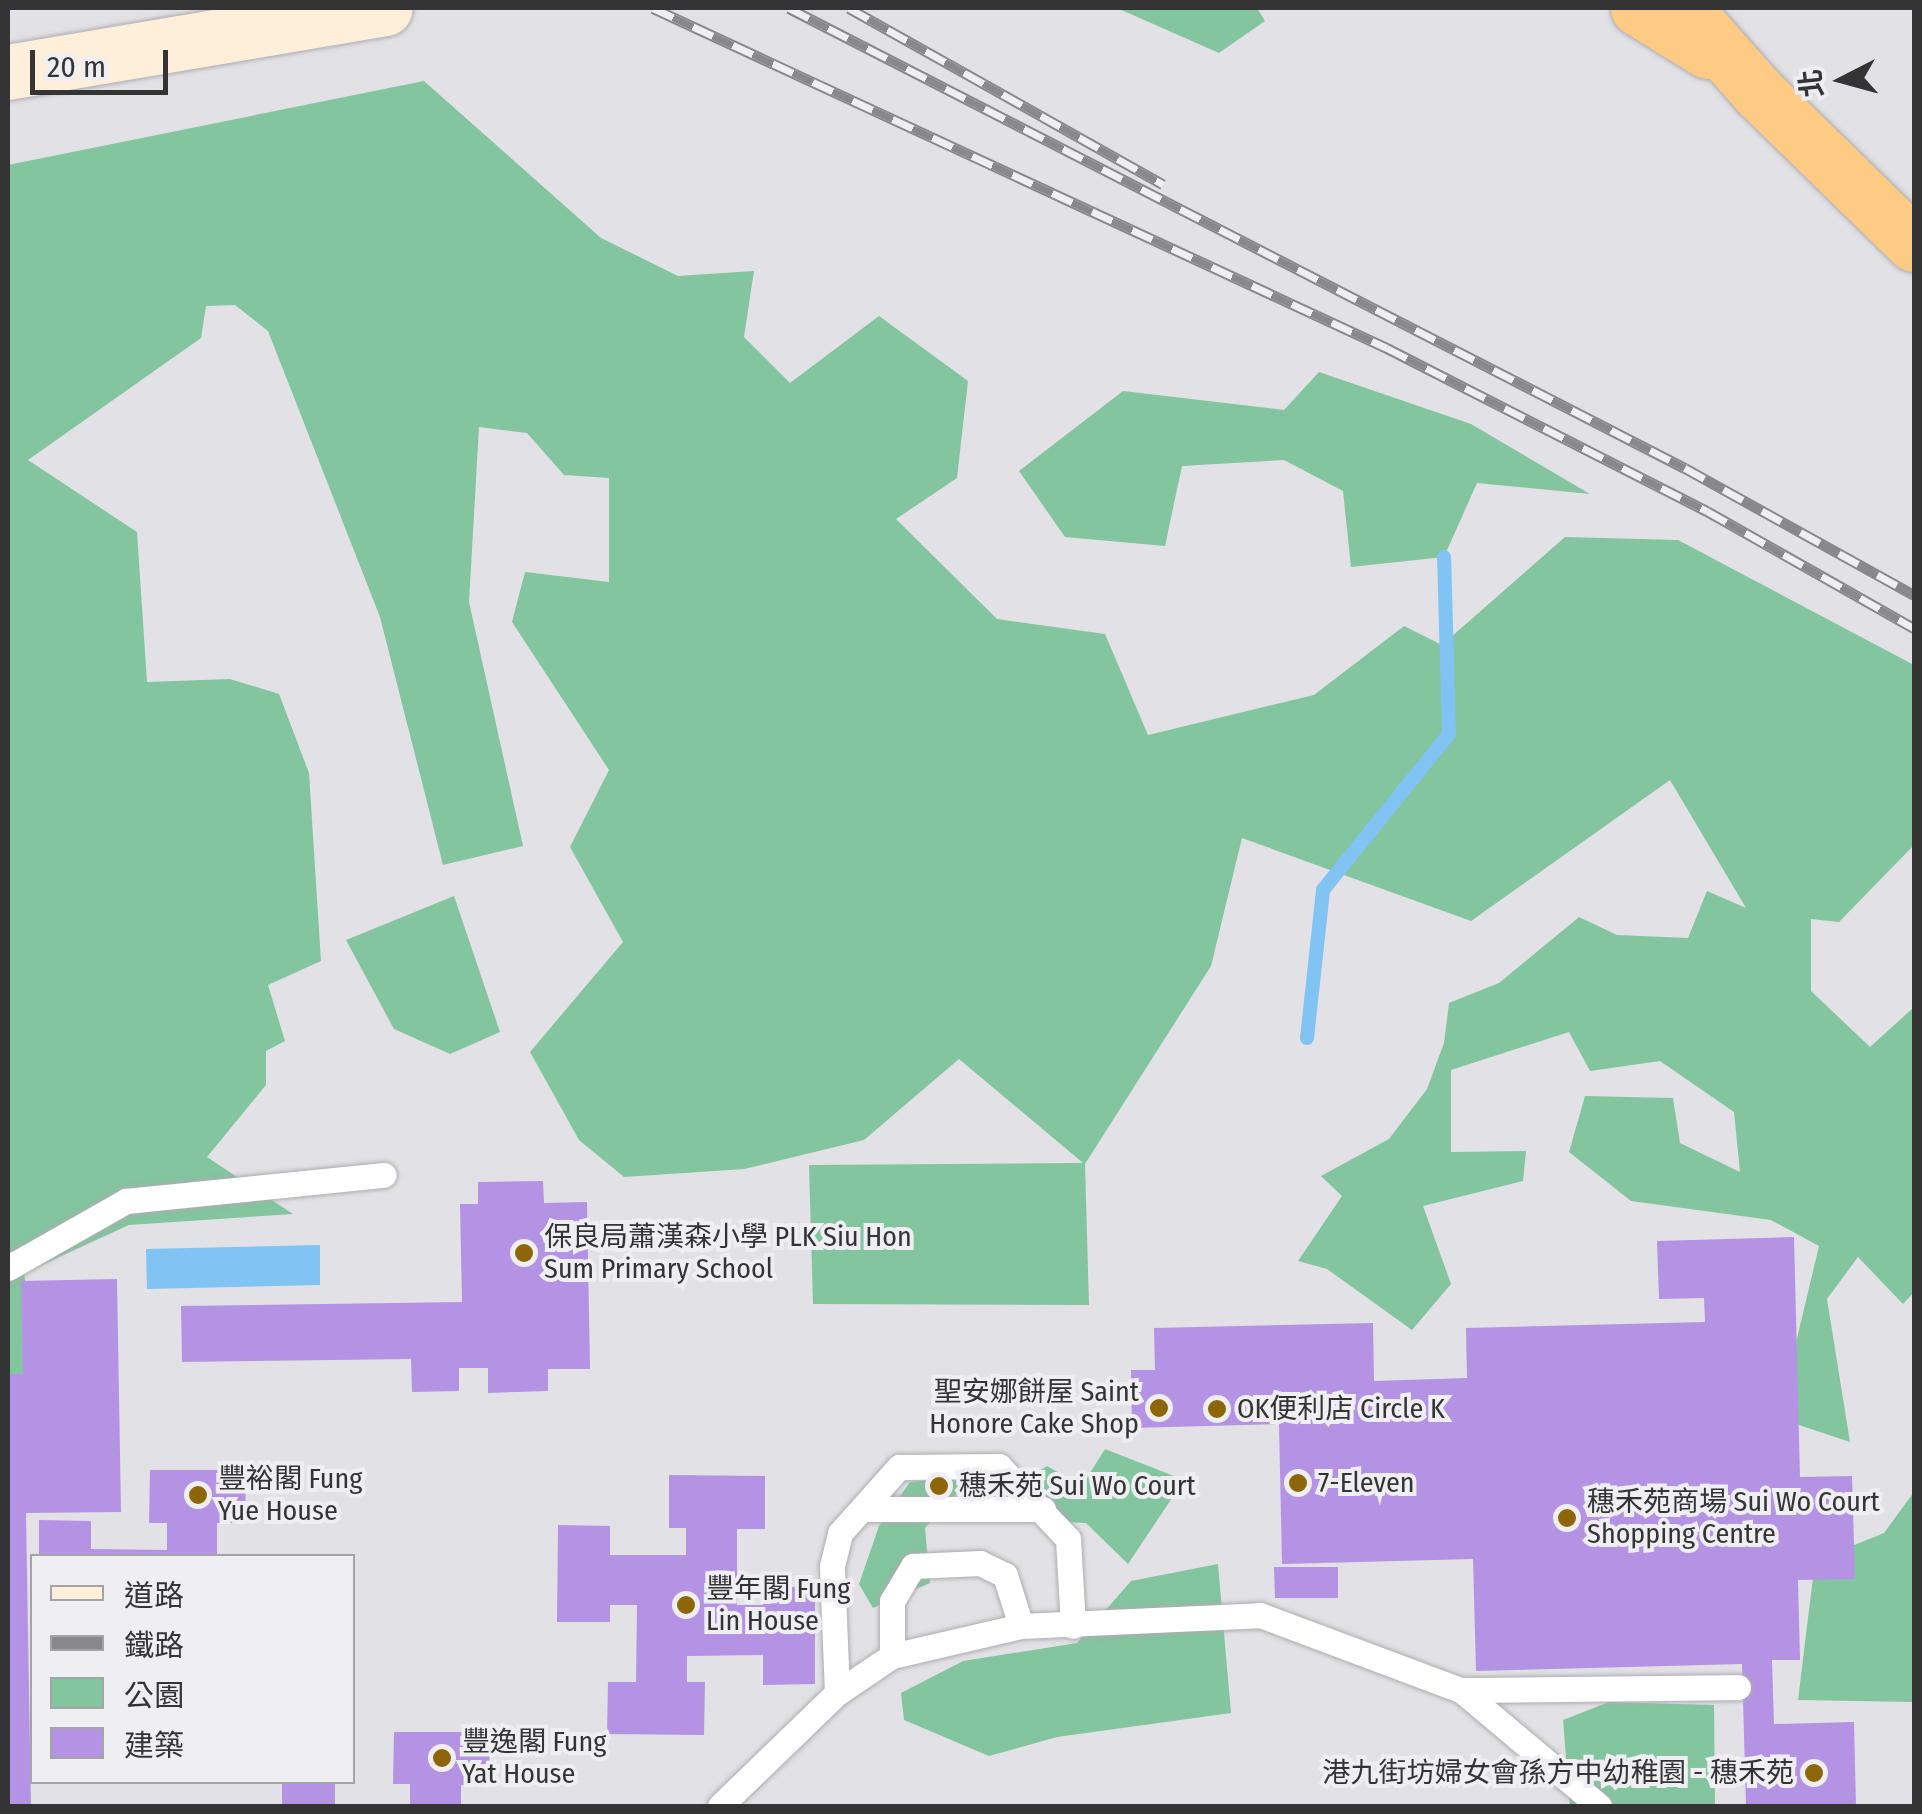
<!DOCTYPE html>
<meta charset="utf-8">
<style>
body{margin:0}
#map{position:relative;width:1922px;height:1814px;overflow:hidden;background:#e2e1e5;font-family:"Fira Sans Condensed","Noto Sans TC",sans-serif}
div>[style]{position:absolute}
.green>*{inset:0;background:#83c59f}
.water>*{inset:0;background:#81c4f3}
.stream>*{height:14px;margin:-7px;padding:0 7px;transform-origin:7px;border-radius:7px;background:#81c4f3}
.building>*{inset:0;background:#b593e4}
.roads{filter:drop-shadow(0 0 2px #adacb1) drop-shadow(0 0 2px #adacb1)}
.lane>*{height:25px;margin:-12.5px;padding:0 12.5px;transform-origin:12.5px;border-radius:12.5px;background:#fff}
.secondary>*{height:55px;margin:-27.5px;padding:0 27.5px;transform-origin:27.5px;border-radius:27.5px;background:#feefda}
.highway>*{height:55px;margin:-27.5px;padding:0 27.5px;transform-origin:27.5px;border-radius:27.5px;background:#fdcb84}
.rail>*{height:11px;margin-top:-5.5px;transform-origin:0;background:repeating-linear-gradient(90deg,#efeef2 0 22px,#89898b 0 44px);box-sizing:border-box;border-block:2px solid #89898b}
.dots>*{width:28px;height:28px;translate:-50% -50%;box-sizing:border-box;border:5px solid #efeef2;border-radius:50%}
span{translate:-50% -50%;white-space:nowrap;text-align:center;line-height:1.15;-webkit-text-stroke:8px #efeef2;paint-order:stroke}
.poi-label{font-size:28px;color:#343435}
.left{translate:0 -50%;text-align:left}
.right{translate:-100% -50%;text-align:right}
.frame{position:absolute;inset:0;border:10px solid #343435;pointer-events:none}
.legend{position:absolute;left:30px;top:1554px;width:325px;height:230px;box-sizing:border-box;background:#efeef2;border:2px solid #a4a4a6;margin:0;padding:12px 18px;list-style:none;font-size:30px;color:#343435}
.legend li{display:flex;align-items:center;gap:20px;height:50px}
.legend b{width:50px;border:2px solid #a4a4a6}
.north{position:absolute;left:1792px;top:30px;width:100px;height:100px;-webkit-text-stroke:8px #efeef2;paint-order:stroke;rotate:264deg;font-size:28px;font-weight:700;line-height:40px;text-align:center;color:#343435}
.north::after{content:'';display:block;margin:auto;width:35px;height:45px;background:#343435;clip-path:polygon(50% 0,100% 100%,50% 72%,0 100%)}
.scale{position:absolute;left:30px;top:50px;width:138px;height:45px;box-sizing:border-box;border:5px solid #343435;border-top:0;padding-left:12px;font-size:30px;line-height:35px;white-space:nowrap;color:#343435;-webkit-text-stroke:8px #efeef2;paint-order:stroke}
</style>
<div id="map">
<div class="green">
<i style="clip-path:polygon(1117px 8px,1257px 8px,1265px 21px,1219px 53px)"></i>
<i style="clip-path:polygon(424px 81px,601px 238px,678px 276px,754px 271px,744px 337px,790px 383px,879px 316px,968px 381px,957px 478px,896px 519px,997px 619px,1105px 634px,1148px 735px,1314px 695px,1404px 626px,1442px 645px,1565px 537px,1678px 540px,1914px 665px,1914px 845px,1839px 922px,1811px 919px,1811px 991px,1870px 1047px,1914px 1007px,1914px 1292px,1903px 1304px,1858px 1257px,1827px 1299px,1850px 1442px,1778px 1418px,1819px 1246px,1771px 1220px,1631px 1201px,1569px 1152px,1585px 1096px,1673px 1098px,1680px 1143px,1740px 1172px,1734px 1112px,1660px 1061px,1590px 1071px,1569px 1032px,1451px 1070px,1451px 1152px,1526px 1151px,1523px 1181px,1423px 1206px,1451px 1284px,1412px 1330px,1327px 1269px,1298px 1261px,1342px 1196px,1321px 1176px,1389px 1139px,1427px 1089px,1444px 1043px,1449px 1003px,1499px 983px,1579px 917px,1617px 935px,1688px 938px,1707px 891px,1746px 908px,1670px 780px,1471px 921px,1242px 838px,1211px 966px,1085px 1164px,1089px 1305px,813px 1304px,809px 1165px,1083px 1163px,959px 1059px,864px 1140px,744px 1169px,624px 1177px,579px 1140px,530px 1052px,623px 942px,570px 847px,609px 770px,512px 622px,525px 572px,609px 582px,609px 478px,564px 475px,527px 433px,479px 427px,469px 602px,523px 846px,443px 865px,380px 617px,268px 331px,235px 305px,206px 306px,201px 338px,28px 460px,137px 532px,147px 682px,230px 679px,279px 694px,309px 773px,321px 961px,268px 985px,285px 1041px,266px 1051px,266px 1085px,207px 1157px,293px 1214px,129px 1225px,24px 1273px,36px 1356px,8px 1404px,8px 165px)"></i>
<i style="clip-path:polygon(1319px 372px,1471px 424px,1590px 494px,1477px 483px,1444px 557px,1351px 567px,1343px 491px,1284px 460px,1182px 466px,1165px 546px,1065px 537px,1019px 471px,1123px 391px,1284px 410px)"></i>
<i style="clip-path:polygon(454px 896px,500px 1032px,450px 1054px,394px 1029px,346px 940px)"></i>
<i style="clip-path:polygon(1105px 1449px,1184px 1480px,1128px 1564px,1086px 1523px,1026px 1520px,1004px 1494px,1047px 1466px,1082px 1486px)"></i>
<i style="clip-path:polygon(973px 1476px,925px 1528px,930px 1583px,873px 1608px,859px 1584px,879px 1526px,910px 1482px)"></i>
<i style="clip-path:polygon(1914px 1492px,1914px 1702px,1798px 1700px,1815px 1561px,1884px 1533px)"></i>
<i style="clip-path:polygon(1218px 1564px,1231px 1713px,1057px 1737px,989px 1756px,904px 1720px,901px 1693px,963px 1661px,1077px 1643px,1131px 1581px)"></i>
<i style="clip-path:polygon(1609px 1702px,1714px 1705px,1715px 1806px,1570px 1806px,1563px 1720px)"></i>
</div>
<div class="water">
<i style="clip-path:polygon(320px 1245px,320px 1285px,147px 1289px,146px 1249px)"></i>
</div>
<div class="stream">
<i style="left:1307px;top:1038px;width:149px;rotate:-83.8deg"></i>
<i style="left:1323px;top:890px;width:201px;rotate:-51.1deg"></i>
<i style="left:1449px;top:734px;width:177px;rotate:-91.6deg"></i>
</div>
<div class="building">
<i style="clip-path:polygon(543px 1181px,544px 1203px,587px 1202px,590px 1369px,548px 1369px,548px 1391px,488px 1393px,488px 1368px,459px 1368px,459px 1391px,412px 1392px,411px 1359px,182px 1362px,181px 1306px,462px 1302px,460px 1204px,478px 1204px,478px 1182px)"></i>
<i style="clip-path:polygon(1794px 1237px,1800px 1477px,1852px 1476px,1855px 1579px,1798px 1580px,1800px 1660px,1772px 1660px,1774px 1724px,1854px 1722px,1856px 1806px,1746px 1806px,1742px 1664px,1476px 1671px,1473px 1559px,1282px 1564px,1279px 1424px,1132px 1428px,1131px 1370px,1155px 1370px,1154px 1328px,1373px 1323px,1374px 1381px,1467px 1378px,1466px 1328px,1705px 1322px,1704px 1298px,1659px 1299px,1657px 1241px)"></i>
<i style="clip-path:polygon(117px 1279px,121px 1512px,26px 1513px,31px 1806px,8px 1806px,8px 1374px,23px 1374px,21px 1281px)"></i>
<i style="clip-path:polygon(150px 1470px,245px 1470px,246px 1523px,217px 1523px,217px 1556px,39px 1556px,39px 1520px,91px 1521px,91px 1549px,167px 1550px,167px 1523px,149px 1523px)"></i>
<i style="clip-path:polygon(669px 1475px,765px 1476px,765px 1529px,737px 1529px,737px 1605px,763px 1605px,763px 1587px,815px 1587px,815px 1684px,763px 1685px,763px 1655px,687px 1656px,687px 1682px,705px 1682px,704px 1735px,607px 1734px,608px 1682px,636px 1682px,637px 1605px,610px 1605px,610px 1622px,557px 1622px,558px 1525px,610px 1526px,610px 1555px,686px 1555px,686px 1528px,669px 1528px)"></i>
<i style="clip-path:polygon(1274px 1567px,1338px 1567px,1338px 1598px,1275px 1598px)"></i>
<i style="clip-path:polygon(394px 1732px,489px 1732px,490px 1784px,461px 1785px,461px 1806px,410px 1806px,410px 1784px,393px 1784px)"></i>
<i style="clip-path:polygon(282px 1782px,335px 1782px,335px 1806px,282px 1806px)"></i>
</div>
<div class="roads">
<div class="lane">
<i style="left:8px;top:1268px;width:136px;rotate:-29.6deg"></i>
<i style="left:126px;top:1201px;width:259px;rotate:-5.8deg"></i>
<i style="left:865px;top:1509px;width:178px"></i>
<i style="left:892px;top:1656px;width:55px;rotate:-90deg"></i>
<i style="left:892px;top:1601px;width:41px;rotate:-59deg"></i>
<i style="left:913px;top:1566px;width:67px;rotate:-2.6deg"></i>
<i style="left:980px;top:1563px;width:28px;rotate:26deg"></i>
<i style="left:1005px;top:1575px;width:53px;rotate:72.6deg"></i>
<i style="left:1461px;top:1690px;width:277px;rotate:-0.6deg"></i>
<i style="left:837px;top:1693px;width:127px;rotate:-92.3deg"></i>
<i style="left:832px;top:1566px;width:34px;rotate:-76deg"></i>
<i style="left:840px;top:1533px;width:89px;rotate:-48.2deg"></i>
<i style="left:899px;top:1467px;width:100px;rotate:-0.6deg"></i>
<i style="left:999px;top:1466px;width:100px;rotate:46.6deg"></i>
<i style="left:1068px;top:1539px;width:87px;rotate:86.7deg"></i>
<i style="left:720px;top:1806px;width:163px;rotate:-44deg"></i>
<i style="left:837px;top:1693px;width:66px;rotate:-33.9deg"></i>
<i style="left:892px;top:1656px;width:132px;rotate:-13.1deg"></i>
<i style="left:1021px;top:1626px;width:239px;rotate:-2.6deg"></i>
<i style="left:1260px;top:1615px;width:215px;rotate:20.5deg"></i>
<i style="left:1461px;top:1690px;width:180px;rotate:40deg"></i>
</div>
<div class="secondary">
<i style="left:8px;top:72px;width:382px;rotate:-9.6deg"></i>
</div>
<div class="highway">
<i style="left:1638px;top:8px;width:82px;rotate:31.6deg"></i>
<i style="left:1684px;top:8px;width:113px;rotate:48.6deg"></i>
<i style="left:1759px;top:93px;width:216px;rotate:44.3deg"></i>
</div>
</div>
<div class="rail">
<i style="left:653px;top:8px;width:809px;rotate:24.85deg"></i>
<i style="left:1387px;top:348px;width:359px;rotate:27deg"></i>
<i style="left:1707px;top:511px;width:238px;rotate:29.5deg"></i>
<i style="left:789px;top:8px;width:1007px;rotate:27.18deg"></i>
<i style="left:1685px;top:468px;width:262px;rotate:29deg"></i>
<i style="left:849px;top:8px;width:360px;rotate:29.3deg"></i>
</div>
<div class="dots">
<i style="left:524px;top:1253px;background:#8d6609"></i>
<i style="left:1159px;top:1408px;background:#8d6609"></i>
<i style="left:1217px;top:1409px;background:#8d6609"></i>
<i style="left:1298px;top:1483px;background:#8d6609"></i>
<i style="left:939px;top:1486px;background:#8d6609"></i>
<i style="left:198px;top:1495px;background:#8d6609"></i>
<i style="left:1567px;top:1518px;background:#8d6609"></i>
<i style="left:686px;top:1605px;background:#8d6609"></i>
<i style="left:442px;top:1758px;background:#8d6609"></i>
<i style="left:1814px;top:1773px;background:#8d6609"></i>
</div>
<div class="poi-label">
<span class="left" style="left:544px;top:1253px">保良局蕭漢森小學 PLK Siu Hon<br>Sum Primary School</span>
<span class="right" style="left:1139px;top:1408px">聖安娜餅屋 Saint<br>Honore Cake Shop</span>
<span class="left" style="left:1237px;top:1409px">OK便利店 Circle K</span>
<span class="left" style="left:218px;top:1495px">豐裕閣 Fung<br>Yue House</span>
<span class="left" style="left:1318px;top:1483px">7-Eleven</span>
<span class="left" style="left:959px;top:1486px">穗禾苑 Sui Wo Court</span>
<span class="left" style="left:1587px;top:1518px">穗禾苑商場 Sui Wo Court<br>Shopping Centre</span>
<span class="left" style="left:706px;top:1605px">豐年閣 Fung<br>Lin House</span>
<span class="left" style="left:462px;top:1758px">豐逸閣 Fung<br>Yat House</span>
<span class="right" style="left:1794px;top:1773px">港九街坊婦女會孫方中幼稚園 - 穗禾苑</span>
</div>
<div class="frame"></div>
<ul class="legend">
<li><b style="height:12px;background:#feefda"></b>道路</li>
<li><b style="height:12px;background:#89898b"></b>鐵路</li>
<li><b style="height:28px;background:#83c59f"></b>公園</li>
<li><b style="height:28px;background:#b593e4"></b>建築</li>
</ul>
<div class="north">北</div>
<div class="scale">20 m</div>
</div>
